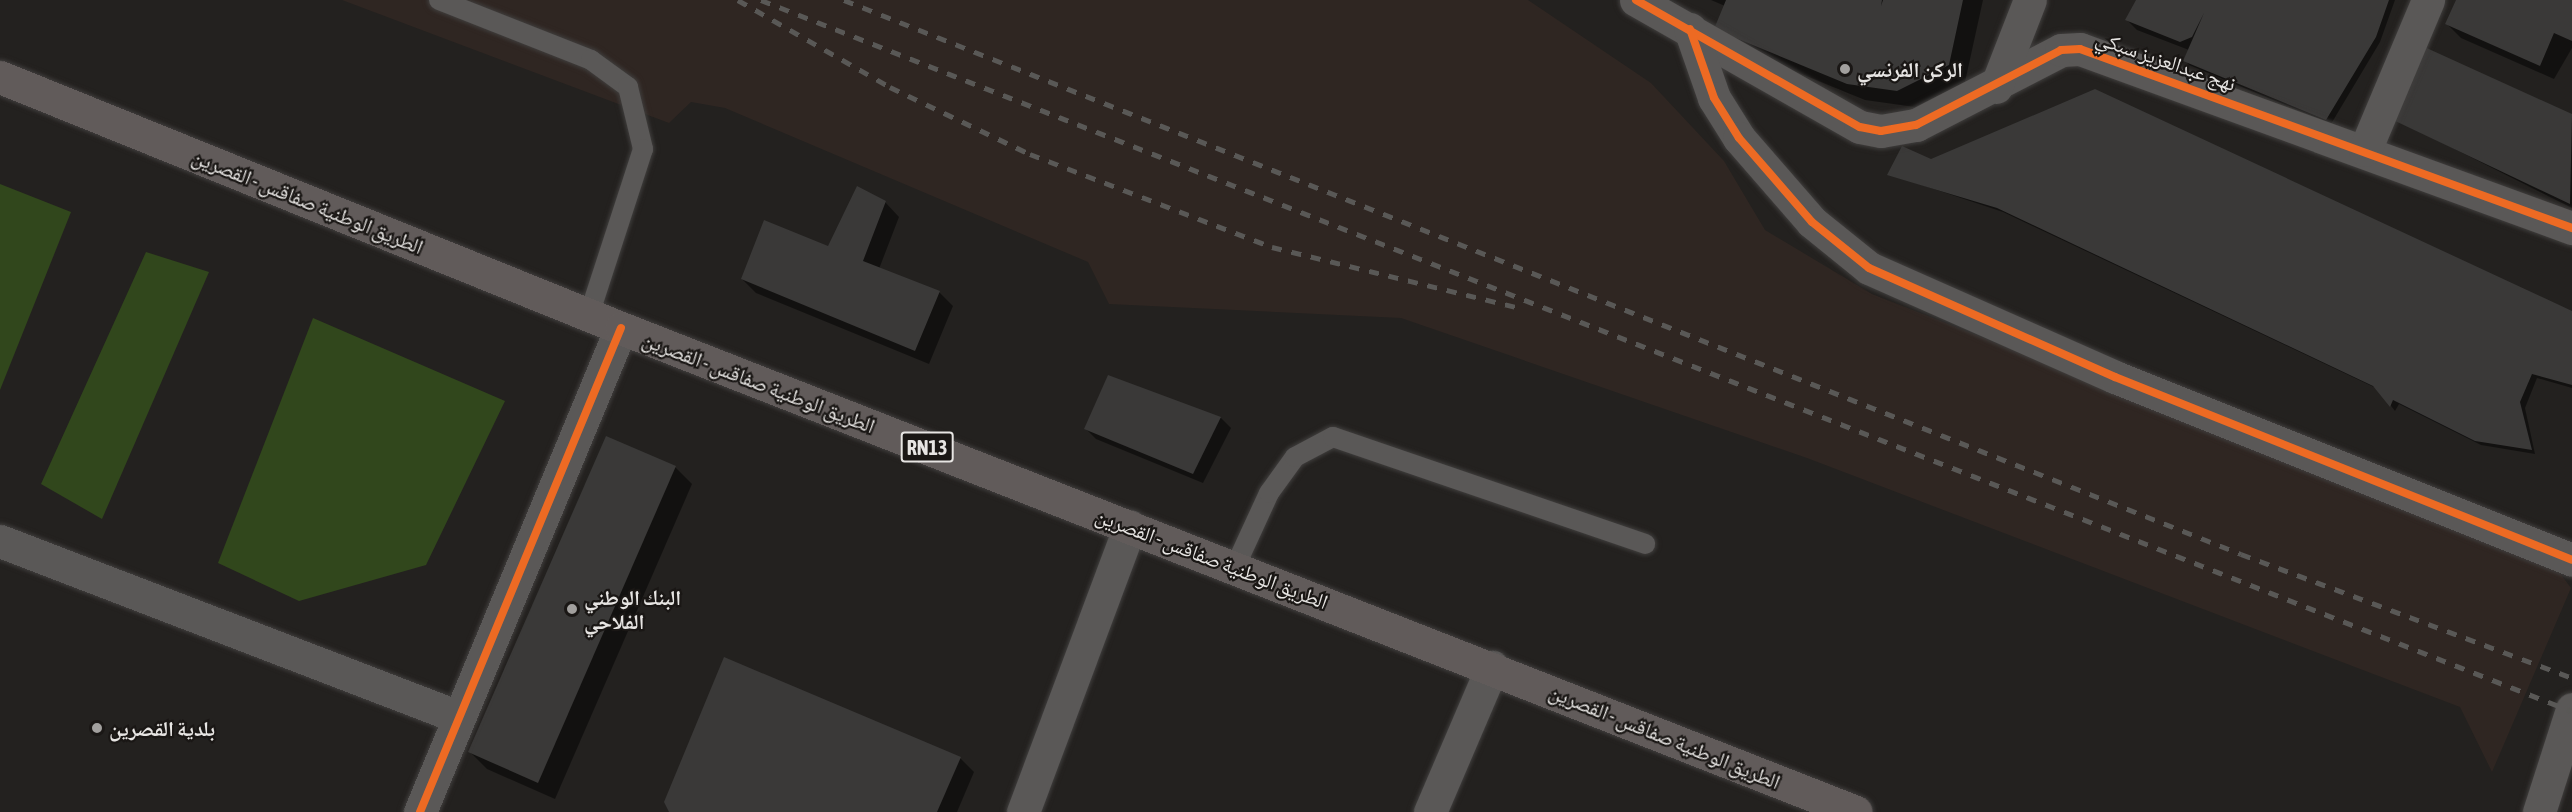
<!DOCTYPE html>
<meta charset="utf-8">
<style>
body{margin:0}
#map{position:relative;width:2572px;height:812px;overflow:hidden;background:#23211f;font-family:"Asap Condensed","Noto Naskh Arabic",sans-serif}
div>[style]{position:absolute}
.built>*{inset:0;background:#2f2622}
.green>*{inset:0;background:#31471c}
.shadow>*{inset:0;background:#0007}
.building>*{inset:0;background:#3a3938}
.roads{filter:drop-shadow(0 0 2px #403e3d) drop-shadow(0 0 2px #403e3d)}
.service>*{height:20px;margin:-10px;padding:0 10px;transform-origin:10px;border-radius:10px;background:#5a5857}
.minor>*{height:33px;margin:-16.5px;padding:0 16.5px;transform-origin:16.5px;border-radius:16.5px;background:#5a5857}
.tertiary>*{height:33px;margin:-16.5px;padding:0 16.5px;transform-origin:16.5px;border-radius:16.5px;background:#5a5857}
.primary>*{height:33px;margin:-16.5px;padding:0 16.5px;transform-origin:16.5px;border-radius:16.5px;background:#615b5a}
.rail>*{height:4.5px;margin-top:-2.25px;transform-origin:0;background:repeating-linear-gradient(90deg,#595856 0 10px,transparent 0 20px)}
.cycleway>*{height:8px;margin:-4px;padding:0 4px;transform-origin:4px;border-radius:4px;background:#ed6a23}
.dots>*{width:16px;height:16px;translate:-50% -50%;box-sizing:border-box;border:3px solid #1a1715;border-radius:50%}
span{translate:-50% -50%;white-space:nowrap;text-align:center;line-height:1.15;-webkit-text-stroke:4.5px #1a1715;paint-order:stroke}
.shield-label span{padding:2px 4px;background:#1a1715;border:2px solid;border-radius:4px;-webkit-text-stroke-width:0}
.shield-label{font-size:20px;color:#e7e5e3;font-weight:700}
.street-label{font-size:21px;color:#e7e5e3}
.poi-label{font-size:21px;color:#e7e5e3;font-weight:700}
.left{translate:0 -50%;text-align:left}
</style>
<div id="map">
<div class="built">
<i style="clip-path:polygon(342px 0,1528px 0,1651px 83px,1724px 161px,1765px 230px,1872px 294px,2551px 561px,2571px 588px,2492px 772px,2460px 707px,1807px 458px,1401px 318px,1109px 304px,1088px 262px,725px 108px,691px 102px,669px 123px)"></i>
</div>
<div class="green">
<i style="clip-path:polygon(0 184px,71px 212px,0 390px)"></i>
<i style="clip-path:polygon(146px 252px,209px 272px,102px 519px,41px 484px)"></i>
<i style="clip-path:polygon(313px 318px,505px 401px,426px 565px,299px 601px,218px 563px)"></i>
</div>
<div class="shadow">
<i style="clip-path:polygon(1711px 0,1983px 0,1965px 82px,1915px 107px,1865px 100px,1733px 46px,1725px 6px)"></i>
<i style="clip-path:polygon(2138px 0,2395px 0,2380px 42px,2331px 124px,2189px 65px,2185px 60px,2189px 50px,2137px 30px,2127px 20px)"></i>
<i style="clip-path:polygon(2457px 0,2572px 0,2572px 48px,2554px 79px,2461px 38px,2447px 24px)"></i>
<i style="clip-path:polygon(2421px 47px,2572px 116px,2572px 208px,2393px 118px)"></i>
<i style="clip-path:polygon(1931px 161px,2572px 313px,2572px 388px,2537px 378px,2525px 408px,2535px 454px,2481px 445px,2399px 404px,2395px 411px,2378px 389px,2003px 212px,1889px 174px)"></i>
<i style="clip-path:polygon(885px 202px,899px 217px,879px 269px,939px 292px,953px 306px,929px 364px,756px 293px,742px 279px,829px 247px)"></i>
<i style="clip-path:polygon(1109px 377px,1221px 418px,1231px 428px,1203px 483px,1096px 439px,1086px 429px)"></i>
<i style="clip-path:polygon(675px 467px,692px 484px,555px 799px,487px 769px,470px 752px)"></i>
<i style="clip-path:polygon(960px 758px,974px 772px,957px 812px,671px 812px)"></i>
</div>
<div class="building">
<i style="clip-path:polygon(1726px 0,1882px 0,1881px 6px,1883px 0,1963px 0,1949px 65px,1897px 91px,1847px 84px,1714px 29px)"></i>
<i style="clip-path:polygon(2136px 0,2389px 0,2376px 37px,2326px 120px,2183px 61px,2204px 13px,2192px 37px,2180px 42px,2125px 20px)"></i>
<i style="clip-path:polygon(2456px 0,2572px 0,2572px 41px,2554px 33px,2540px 66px,2445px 24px)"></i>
<i style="clip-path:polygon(2420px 45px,2572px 114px,2570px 204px,2391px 119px)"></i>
<i style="clip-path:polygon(2095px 89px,2572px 311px,2572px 385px,2532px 374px,2520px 402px,2532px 450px,2475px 441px,2393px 400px,2390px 407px,2373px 386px,1997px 208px,1887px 175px,1902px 146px,1931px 159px)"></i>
<i style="clip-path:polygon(857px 186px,886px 201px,863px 261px,940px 291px,915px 351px,741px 279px,764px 220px,828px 246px)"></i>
<i style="clip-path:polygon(1108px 375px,1221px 417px,1193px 474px,1084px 429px)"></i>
<i style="clip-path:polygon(606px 436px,676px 466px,538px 783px,468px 752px)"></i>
<i style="clip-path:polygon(724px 657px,961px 757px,937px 812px,669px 812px,664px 802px)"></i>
</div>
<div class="roads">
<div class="service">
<i style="left:439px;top:0;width:163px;rotate:21.5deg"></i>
<i style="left:591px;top:60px;width:46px;rotate:36.1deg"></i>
<i style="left:628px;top:87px;width:64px;rotate:76.4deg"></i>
<i style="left:643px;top:149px;width:175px;rotate:108deg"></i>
<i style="left:1235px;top:567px;width:81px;rotate:-65.3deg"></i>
<i style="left:1269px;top:493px;width:44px;rotate:-54.2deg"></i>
<i style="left:1295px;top:457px;width:43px;rotate:-27.8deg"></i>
<i style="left:1333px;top:437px;width:330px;rotate:18.9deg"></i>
</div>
<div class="minor">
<i style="left:1636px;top:0;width:257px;rotate:29.6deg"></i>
<i style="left:1860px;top:127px;width:21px;rotate:11deg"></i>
<i style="left:1881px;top:131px;width:36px;rotate:-10deg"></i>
<i style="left:1916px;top:125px;width:163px;rotate:-27.3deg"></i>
<i style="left:2061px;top:50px;width:19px;rotate:-3deg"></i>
<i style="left:2080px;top:49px;width:524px;rotate:19.99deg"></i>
<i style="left:1690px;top:29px;width:73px;rotate:70.8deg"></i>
<i style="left:1714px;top:98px;width:47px;rotate:58deg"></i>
<i style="left:1739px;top:138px;width:111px;rotate:49deg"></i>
<i style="left:1812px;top:222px;width:73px;rotate:38.9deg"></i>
<i style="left:1869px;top:268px;width:269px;rotate:23.9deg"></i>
<i style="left:2115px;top:377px;width:492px;rotate:21.8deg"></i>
<i style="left:1996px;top:87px;width:93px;rotate:-68.7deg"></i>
<i style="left:2365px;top:150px;width:163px;rotate:-67.2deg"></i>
<i style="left:0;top:541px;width:491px;rotate:21deg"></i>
<i style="left:420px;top:812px;width:524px;rotate:-67.45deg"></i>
<i style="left:1023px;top:812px;width:305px;rotate:-69.5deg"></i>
<i style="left:1430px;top:812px;width:158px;rotate:-66.8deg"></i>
</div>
<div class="tertiary">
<i style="left:2539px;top:812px;width:108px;rotate:-72.2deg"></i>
</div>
<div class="primary">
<i style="left:0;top:77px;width:670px;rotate:22.01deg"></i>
<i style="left:621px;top:328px;width:1326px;rotate:21.4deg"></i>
</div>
</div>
<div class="rail">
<i style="left:738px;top:0;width:175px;rotate:29.8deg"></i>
<i style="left:890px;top:87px;width:155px;rotate:25.6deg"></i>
<i style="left:1030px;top:154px;width:259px;rotate:21deg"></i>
<i style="left:1272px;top:247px;width:256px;rotate:13.8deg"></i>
<i style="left:761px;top:0;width:1946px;rotate:21.44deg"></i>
<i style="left:844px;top:0;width:1503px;rotate:21.63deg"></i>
<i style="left:2241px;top:554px;width:353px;rotate:20.5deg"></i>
</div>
<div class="cycleway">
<i style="left:1636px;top:0;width:257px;rotate:29.6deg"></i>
<i style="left:1860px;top:127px;width:21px;rotate:11deg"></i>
<i style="left:1881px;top:131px;width:36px;rotate:-10deg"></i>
<i style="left:1916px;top:125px;width:163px;rotate:-27.3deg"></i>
<i style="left:2061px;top:50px;width:19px;rotate:-3deg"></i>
<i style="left:2080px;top:49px;width:524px;rotate:19.99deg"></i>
<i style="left:1690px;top:29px;width:73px;rotate:70.8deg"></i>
<i style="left:1714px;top:98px;width:47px;rotate:58deg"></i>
<i style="left:1739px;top:138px;width:111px;rotate:49deg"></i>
<i style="left:1812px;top:222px;width:73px;rotate:38.9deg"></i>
<i style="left:1869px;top:268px;width:269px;rotate:23.9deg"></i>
<i style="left:2115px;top:377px;width:492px;rotate:21.8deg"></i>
<i style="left:420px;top:812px;width:524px;rotate:-67.45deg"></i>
</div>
<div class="dots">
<i style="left:1845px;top:69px;background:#a2a09e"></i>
<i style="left:572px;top:609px;background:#a2a09e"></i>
<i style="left:97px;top:728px;background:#a2a09e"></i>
</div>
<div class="shield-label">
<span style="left:927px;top:447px">RN13</span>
</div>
<div class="street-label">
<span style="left:2166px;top:60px;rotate:19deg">نهج عبدالعزيز سبكي</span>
<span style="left:308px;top:201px;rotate:22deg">الطريق الوطنية صفاقس - القصرين</span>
<span style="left:759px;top:382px;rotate:21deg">الطريق الوطنية صفاقس - القصرين</span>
<span style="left:1212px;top:558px;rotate:21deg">الطريق الوطنية صفاقس - القصرين</span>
<span style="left:1665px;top:736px;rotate:22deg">الطريق الوطنية صفاقس - القصرين</span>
</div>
<div class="poi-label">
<span class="left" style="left:1857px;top:69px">الركن الفرنسي</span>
<span class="left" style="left:584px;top:609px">البنك الوطني<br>الفلاحي</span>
<span class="left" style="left:109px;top:728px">بلدية القصرين</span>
</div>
</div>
